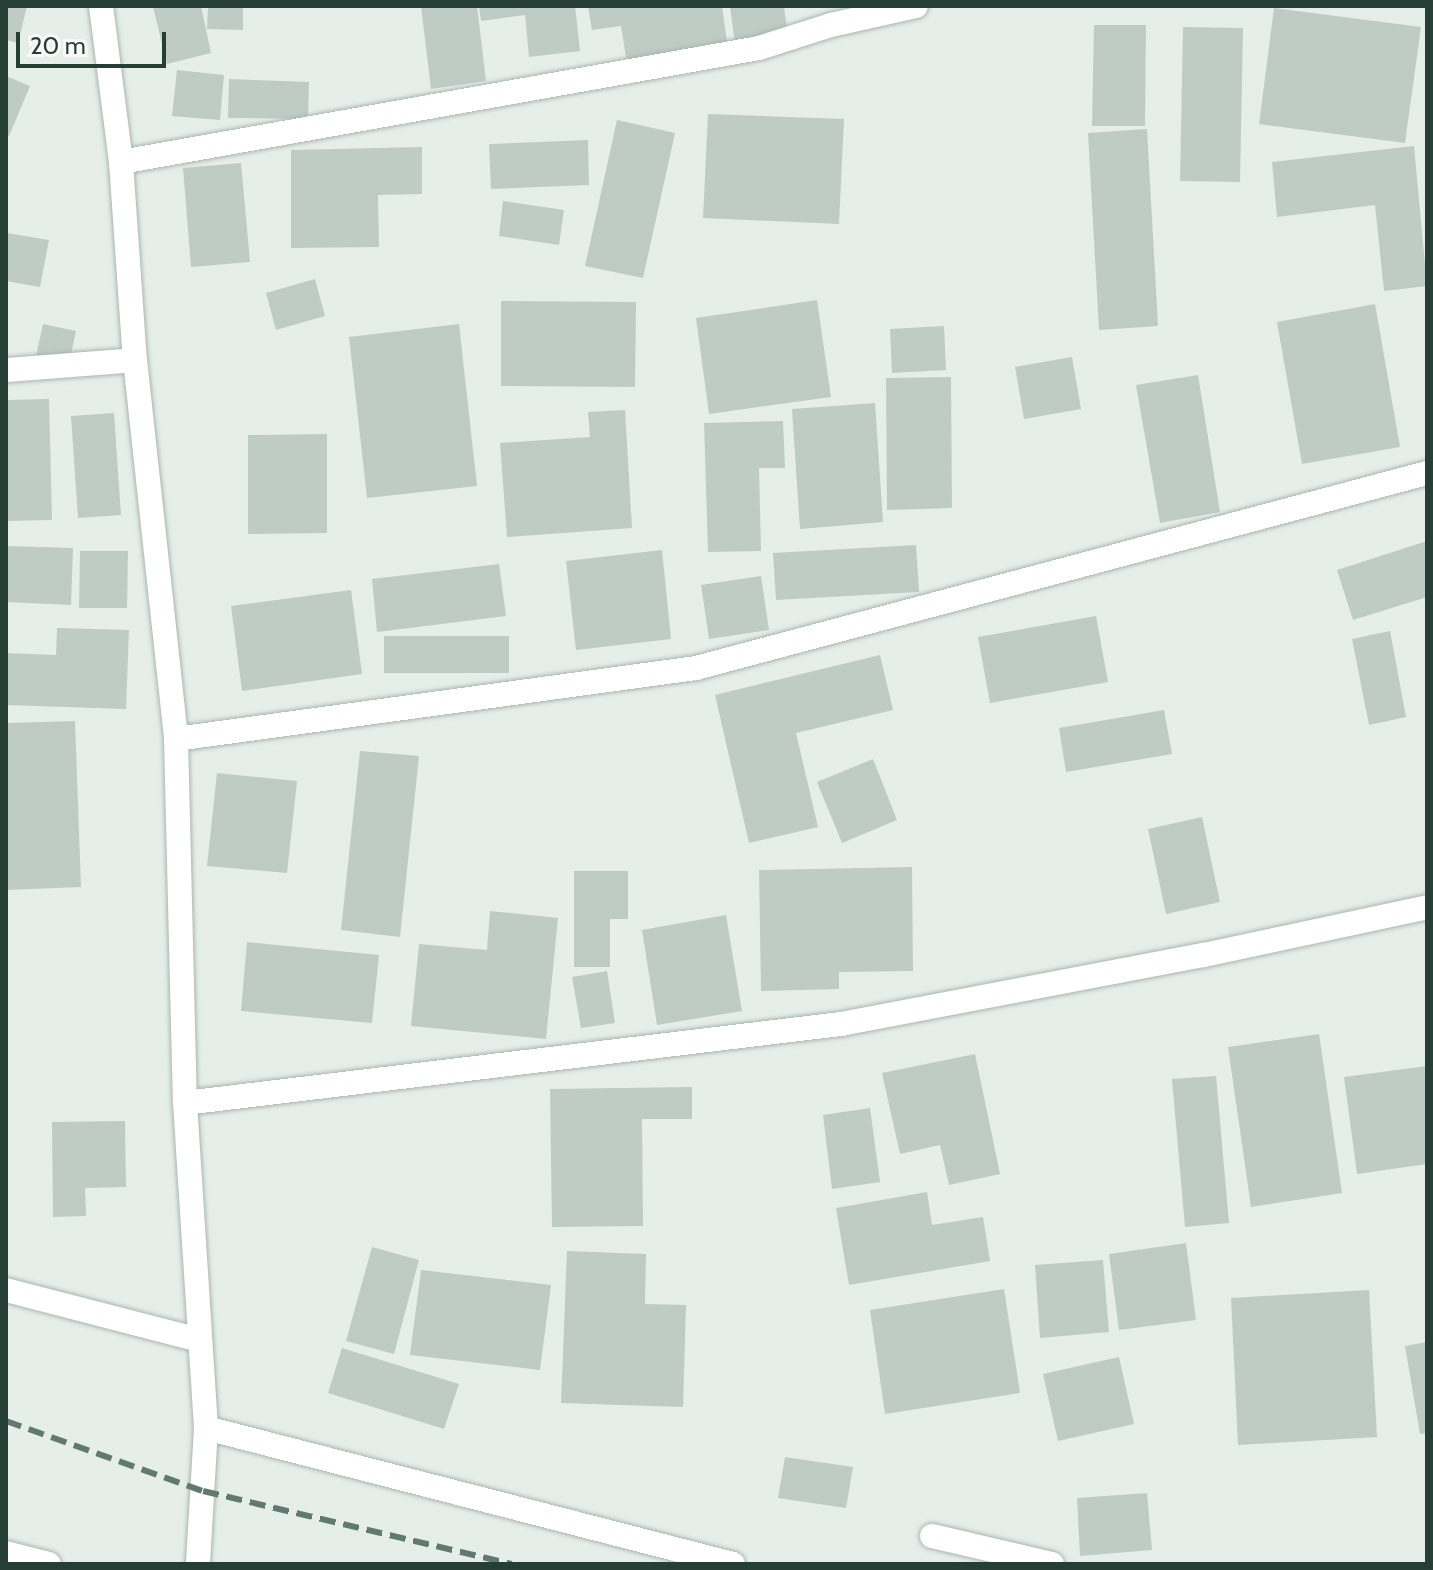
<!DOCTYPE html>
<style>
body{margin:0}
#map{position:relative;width:1433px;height:1570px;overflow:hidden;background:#e6eeea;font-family:Cabin,sans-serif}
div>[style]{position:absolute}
.building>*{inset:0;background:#beccc5}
.roads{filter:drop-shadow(0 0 2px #a9b6b0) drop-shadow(0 0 2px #a9b6b0)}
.minor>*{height:24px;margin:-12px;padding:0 12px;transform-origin:12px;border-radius:12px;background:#fff}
.rail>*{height:6px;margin-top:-3px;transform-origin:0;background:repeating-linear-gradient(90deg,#617a71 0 16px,transparent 0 24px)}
span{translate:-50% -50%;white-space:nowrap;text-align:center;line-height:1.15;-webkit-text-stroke:8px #f7faf8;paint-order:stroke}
.frame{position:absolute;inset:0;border:8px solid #263f36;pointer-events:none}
.scale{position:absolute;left:16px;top:32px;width:150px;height:36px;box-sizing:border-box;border:4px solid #263f36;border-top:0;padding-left:10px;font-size:24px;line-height:28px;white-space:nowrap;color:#263f36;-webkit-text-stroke:6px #f7faf8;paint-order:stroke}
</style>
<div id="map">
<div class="building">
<i style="clip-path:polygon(6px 6px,27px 6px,18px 43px,6px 40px)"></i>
<i style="clip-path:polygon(201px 6px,211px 53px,167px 64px,153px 7px)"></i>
<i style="clip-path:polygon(208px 6px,243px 6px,243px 30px,207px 29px)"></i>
<i style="clip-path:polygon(421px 6px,477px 6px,486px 81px,431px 89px)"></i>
<i style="clip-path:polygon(479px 6px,575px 6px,580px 51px,529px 57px,525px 15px,481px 21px)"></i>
<i style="clip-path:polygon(588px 6px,722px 6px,728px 49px,627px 64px,621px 26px,592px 30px)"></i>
<i style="clip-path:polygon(730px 6px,784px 6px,788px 38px,735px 44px)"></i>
<i style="clip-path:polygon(1274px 8px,1421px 27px,1405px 143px,1259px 124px)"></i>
<i style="clip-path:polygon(1094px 25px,1146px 25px,1145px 126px,1092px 126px)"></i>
<i style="clip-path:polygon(1183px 27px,1243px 28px,1240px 182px,1180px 181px)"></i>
<i style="clip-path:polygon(177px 70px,224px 75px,220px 120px,172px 116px)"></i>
<i style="clip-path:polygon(6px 76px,30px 86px,9px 136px,6px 134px)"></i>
<i style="clip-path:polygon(229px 79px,309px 82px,308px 119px,228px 118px)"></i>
<i style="clip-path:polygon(708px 114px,844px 119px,839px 224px,703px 218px)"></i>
<i style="clip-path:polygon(617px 120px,675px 133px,643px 278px,585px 266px)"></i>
<i style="clip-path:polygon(1147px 129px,1158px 326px,1099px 330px,1088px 133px)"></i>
<i style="clip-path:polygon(588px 140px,589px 185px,491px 189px,489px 144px)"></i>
<i style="clip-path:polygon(1414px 146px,1427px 286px,1384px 291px,1375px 205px,1277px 217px,1272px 162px)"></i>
<i style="clip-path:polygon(422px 147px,422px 194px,378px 195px,379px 247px,291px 248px,291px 150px)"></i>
<i style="clip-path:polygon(241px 163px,250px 262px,191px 267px,183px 168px)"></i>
<i style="clip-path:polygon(503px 201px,564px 210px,559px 245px,499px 236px)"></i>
<i style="clip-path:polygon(7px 233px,49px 240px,40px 287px,6px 281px)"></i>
<i style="clip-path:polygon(315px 279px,325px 316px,276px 330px,266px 293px)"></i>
<i style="clip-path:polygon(817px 300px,831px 397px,709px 414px,696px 318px)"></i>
<i style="clip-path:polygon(501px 301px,636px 302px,635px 387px,501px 386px)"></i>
<i style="clip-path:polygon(1375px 304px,1400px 447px,1302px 464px,1277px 322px)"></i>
<i style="clip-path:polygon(43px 324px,76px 331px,69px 363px,36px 356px)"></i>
<i style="clip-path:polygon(459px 324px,477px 486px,367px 498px,349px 337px)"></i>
<i style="clip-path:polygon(944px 326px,946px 370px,892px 373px,890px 329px)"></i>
<i style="clip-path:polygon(1072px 357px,1081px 409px,1024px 419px,1015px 367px)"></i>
<i style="clip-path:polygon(1198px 375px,1220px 512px,1160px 523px,1136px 385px)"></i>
<i style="clip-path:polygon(951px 377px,952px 508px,887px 510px,886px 378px)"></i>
<i style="clip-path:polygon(49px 399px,52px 520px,6px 521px,6px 400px)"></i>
<i style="clip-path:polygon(875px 403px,883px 522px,800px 529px,792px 409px)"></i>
<i style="clip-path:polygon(625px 410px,632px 528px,507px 537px,500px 443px,590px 437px,588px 412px)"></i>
<i style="clip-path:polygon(114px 413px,121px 515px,78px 518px,71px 416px)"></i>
<i style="clip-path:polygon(783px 421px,785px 468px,759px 468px,761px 551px,708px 552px,704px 423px)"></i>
<i style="clip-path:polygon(327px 434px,327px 533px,248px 534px,248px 435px)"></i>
<i style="clip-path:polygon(1427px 541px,1427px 597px,1353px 620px,1337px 570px)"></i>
<i style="clip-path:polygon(916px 545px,919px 592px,776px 600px,773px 553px)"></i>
<i style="clip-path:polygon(6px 546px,73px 548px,71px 605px,6px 602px)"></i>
<i style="clip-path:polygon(662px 550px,671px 639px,576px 650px,566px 561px)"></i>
<i style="clip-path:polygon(80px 551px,128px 551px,127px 608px,79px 608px)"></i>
<i style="clip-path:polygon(499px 564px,506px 616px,377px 632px,372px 579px)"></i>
<i style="clip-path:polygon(761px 576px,769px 630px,709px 639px,701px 585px)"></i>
<i style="clip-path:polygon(351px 590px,362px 674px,242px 691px,231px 606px)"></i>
<i style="clip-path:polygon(1096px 616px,1108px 682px,990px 703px,978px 637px)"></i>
<i style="clip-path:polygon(57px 628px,129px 630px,126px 709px,6px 705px,6px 653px,56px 655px)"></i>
<i style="clip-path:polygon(1390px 631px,1406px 717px,1369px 725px,1352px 639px)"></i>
<i style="clip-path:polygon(384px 636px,509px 636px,509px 673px,384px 673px)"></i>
<i style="clip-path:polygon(880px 655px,893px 710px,796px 733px,818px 827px,749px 843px,715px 695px)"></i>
<i style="clip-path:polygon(1164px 710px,1172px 754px,1066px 772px,1059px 728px)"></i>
<i style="clip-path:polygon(75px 721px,81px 887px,6px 890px,6px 723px)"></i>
<i style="clip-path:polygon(360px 751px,419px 756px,400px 937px,341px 930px)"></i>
<i style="clip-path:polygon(873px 759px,897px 820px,842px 843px,817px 782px)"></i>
<i style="clip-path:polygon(217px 773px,297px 781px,287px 873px,207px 866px)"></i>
<i style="clip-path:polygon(1202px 817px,1220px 902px,1166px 914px,1148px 829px)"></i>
<i style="clip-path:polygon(912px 867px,913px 971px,839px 972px,839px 989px,761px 991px,759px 870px)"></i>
<i style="clip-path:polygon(574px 871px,628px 871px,628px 919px,610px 919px,610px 967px,574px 967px)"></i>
<i style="clip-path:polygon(490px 911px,558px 918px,546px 1039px,411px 1026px,419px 944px,487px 950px)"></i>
<i style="clip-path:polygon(726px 915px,742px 1011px,657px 1025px,642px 930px)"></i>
<i style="clip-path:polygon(247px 942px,379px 955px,372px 1023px,241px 1011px)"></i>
<i style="clip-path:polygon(607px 971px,615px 1023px,581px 1028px,572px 977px)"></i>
<i style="clip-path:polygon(1319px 1034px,1342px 1193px,1251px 1207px,1228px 1047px)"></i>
<i style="clip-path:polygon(975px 1054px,1000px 1174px,949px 1185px,940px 1145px,900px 1154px,882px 1073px)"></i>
<i style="clip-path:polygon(1427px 1066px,1427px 1164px,1357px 1174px,1344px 1077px)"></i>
<i style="clip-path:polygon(1216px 1076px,1229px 1223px,1185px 1227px,1172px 1079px)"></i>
<i style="clip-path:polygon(692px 1087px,692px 1119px,642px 1119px,643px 1226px,552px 1227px,550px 1089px)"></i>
<i style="clip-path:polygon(870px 1108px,880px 1182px,832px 1189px,823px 1115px)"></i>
<i style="clip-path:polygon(125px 1121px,126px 1187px,85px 1188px,86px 1216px,53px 1217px,52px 1122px)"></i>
<i style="clip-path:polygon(927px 1192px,932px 1225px,983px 1217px,990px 1261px,849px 1285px,836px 1208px)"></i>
<i style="clip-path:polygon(1186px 1243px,1196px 1320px,1119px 1330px,1109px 1254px)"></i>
<i style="clip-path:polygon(372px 1247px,419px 1260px,394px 1354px,346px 1341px)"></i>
<i style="clip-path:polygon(567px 1251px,646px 1254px,645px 1304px,686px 1305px,683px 1407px,561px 1403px)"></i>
<i style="clip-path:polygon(1103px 1260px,1109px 1332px,1040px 1338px,1035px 1265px)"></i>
<i style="clip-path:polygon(421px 1270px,551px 1285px,540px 1370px,410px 1355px)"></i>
<i style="clip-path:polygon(1004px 1289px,1020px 1393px,885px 1414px,870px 1310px)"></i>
<i style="clip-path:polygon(1369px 1290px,1377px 1437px,1238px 1445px,1231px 1298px)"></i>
<i style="clip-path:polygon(1427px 1342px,1427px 1433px,1420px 1434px,1405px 1346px)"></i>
<i style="clip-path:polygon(342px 1348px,459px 1384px,444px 1429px,328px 1393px)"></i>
<i style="clip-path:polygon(1119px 1357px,1134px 1424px,1058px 1441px,1043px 1374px)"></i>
<i style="clip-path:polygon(785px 1457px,853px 1467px,846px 1508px,778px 1498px)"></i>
<i style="clip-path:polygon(1147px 1493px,1152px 1550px,1080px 1556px,1077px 1498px)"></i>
</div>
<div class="roads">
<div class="minor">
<i style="left:101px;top:6px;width:157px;rotate:82.7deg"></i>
<i style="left:121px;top:162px;width:198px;rotate:86deg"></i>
<i style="left:135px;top:360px;width:381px;rotate:83.8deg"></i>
<i style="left:176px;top:739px;width:364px;rotate:88.6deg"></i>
<i style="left:185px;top:1103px;width:326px;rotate:86.3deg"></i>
<i style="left:206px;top:1428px;width:136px;rotate:93.4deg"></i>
<i style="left:121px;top:162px;width:648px;rotate:-10.13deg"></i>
<i style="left:759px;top:48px;width:76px;rotate:-17.7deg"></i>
<i style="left:831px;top:25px;width:87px;rotate:-12.6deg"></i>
<i style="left:6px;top:370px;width:129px;rotate:-4.4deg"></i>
<i style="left:176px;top:739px;width:525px;rotate:-7.77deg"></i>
<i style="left:696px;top:668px;width:757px;rotate:-14.94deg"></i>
<i style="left:185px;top:1103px;width:661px;rotate:-6.87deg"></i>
<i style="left:841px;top:1024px;width:369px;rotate:-10.8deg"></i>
<i style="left:1204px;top:955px;width:228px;rotate:-12.1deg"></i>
<i style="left:6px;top:1290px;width:200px;rotate:14.5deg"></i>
<i style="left:206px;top:1428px;width:544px;rotate:14.47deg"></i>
<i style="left:932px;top:1536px;width:123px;rotate:13.1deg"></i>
<i style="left:6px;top:1553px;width:44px;rotate:14.3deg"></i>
</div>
</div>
<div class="rail">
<i style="left:6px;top:1421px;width:209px;rotate:19.6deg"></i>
<i style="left:203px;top:1491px;width:317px;rotate:13.3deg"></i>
</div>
<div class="frame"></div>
<div class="scale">20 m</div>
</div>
